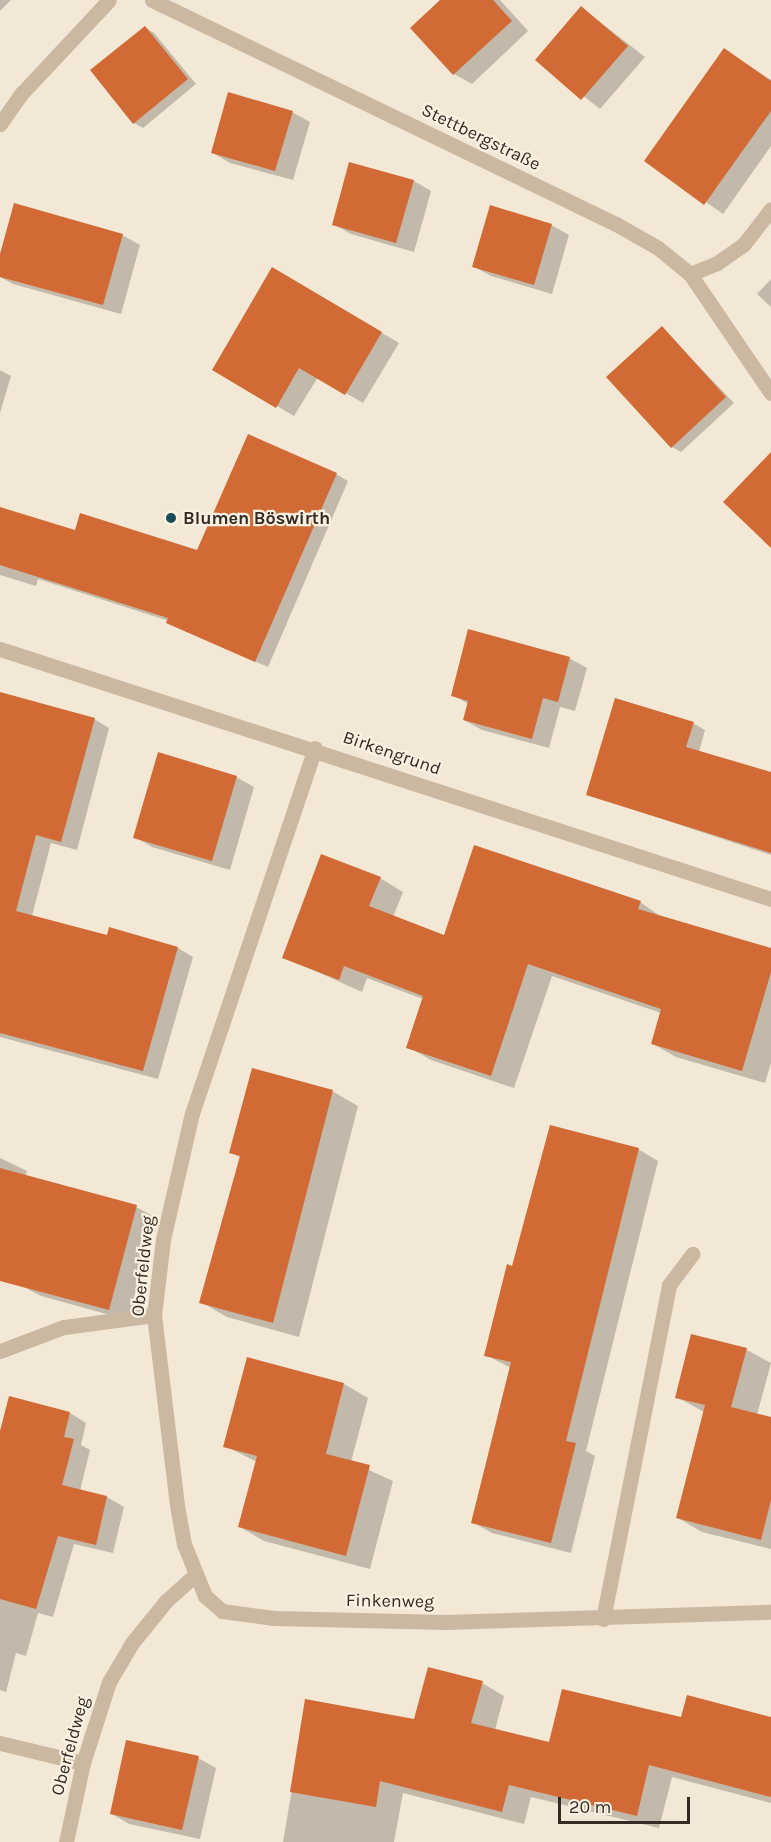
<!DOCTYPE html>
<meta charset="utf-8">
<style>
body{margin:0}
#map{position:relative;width:771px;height:1842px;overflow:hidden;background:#f3e8d5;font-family:Karla,sans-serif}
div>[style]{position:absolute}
.shadow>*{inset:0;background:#0003}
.building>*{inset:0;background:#d16a34}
.service>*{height:15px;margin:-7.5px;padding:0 7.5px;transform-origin:7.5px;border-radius:7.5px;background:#cbb8a0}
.minor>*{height:15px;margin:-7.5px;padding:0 7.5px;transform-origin:7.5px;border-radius:7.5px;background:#cbb8a0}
.dots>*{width:16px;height:16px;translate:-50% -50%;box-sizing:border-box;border:3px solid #faf1e1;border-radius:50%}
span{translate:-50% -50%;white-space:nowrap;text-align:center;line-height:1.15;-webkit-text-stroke:4.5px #faf1e1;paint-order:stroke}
.street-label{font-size:18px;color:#352b24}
.poi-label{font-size:18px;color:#352b24;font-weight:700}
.left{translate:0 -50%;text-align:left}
.scale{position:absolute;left:558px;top:1797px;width:132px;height:27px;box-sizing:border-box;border:3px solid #352b24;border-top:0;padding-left:8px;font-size:18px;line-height:21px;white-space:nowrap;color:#352b24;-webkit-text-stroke:4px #faf1e1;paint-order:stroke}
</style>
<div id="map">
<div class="shadow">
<i style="clip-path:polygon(0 0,11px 0,0 11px)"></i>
<i style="clip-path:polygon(442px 0,500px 0,528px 31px,472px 84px,454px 74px,412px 28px)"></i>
<i style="clip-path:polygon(582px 8px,645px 57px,600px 109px,537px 60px)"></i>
<i style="clip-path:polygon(146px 28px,154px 33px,196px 84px,143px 128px,134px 123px)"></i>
<i style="clip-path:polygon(725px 50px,771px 80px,771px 146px,723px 214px,646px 160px)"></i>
<i style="clip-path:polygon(292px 112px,310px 122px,293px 180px,230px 163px,213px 153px)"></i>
<i style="clip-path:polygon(414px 181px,431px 191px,414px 252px,351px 234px,333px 224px)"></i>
<i style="clip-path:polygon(551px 225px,569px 235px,552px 294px,491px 276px,473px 266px)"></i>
<i style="clip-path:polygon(122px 235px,140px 245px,121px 314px,13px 284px,0 277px,0 259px)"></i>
<i style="clip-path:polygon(273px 269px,399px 343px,363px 403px,318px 377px,294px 416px,214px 369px)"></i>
<i style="clip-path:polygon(771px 279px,771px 307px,757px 294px)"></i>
<i style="clip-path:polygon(662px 328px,734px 403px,681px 452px,672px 447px)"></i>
<i style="clip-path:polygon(0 370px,11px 376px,0 413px)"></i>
<i style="clip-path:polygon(336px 474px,348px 481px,268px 667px,180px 629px,169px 621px,38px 579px,36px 586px,0 575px,0 509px,76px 532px,198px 552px)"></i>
<i style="clip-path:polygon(569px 658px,587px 668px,575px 711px,560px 707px,549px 748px,482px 730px,464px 720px,468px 704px,453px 695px)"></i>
<i style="clip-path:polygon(0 713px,94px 719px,109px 728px,77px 850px,51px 843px,32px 916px,108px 937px,110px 929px,178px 948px,193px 957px,158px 1079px,0 1037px)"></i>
<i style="clip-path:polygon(693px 723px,705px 730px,699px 752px,771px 773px,771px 855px,587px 794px)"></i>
<i style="clip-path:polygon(236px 777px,254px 787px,230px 870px,152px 847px,135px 837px)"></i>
<i style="clip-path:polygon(380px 878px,403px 892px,393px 917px,445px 937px,640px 902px,663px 918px,771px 949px,771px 1063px,765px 1083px,676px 1057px,653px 1044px,661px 1013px,552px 976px,514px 1088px,431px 1060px,408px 1047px,423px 999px,367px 978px,362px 992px,284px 957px)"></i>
<i style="clip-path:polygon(332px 1091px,358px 1106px,299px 1337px,227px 1317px,201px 1302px,241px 1158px,231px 1152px)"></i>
<i style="clip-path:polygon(638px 1149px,658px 1161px,586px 1451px,595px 1456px,571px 1553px,492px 1533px,472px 1522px,511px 1368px,486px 1355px,513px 1267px)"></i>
<i style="clip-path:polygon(0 1158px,27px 1171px,25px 1177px,136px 1207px,155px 1217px,128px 1320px,41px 1296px,22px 1286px,0 1217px)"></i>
<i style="clip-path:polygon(747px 1350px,771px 1363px,757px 1415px,771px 1419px,771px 1549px,702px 1532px,678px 1518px,704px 1412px,677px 1397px)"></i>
<i style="clip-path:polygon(344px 1384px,368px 1398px,351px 1462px,393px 1481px,370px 1569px,264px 1541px,240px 1527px,257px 1462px,225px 1446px)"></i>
<i style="clip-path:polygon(10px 1398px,70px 1413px,86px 1423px,81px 1445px,90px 1450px,80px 1491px,107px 1497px,124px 1507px,113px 1553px,74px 1544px,53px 1617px,38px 1613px,26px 1656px,16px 1653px,6px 1692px,0 1690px,0 1437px)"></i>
<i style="clip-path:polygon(482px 1683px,504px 1696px,495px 1730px,550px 1744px,682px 1719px,771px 1718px,771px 1803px,672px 1777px,659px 1828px,531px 1797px,524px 1824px,403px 1793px,394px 1842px,283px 1842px,307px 1701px,415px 1720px)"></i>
<i style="clip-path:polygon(198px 1758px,216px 1768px,200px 1839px,129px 1824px,112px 1814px)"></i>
</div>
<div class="building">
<i style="clip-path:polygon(440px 0,493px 0,512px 21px,453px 75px,410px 28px)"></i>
<i style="clip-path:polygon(581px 6px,628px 46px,581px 100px,535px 60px)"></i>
<i style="clip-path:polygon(145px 26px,188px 79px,133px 124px,90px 70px)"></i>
<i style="clip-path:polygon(724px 48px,771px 81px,771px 111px,704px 205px,644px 161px)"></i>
<i style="clip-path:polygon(228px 92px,293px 111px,275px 171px,211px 153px)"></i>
<i style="clip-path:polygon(349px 162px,414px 180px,396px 243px,332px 225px)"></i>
<i style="clip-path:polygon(14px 203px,123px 234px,103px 305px,0 277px,0 254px)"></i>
<i style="clip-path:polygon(490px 205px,552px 224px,534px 285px,472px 267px)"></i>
<i style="clip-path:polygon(272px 267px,382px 332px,345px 395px,299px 368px,276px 408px,212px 370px)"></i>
<i style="clip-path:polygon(662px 326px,726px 397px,671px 448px,606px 377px)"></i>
<i style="clip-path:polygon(248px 434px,337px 473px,255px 662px,166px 623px,168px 618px,0 565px,0 507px,75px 530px,80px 513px,197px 550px)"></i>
<i style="clip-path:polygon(771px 452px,771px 548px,723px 502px)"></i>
<i style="clip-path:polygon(468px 629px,570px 657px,558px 702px,543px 698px,532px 739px,463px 720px,468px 701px,451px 696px)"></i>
<i style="clip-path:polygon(0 692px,95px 718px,61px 842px,36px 835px,16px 911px,107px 935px,109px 927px,178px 947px,143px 1071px,0 1033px)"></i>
<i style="clip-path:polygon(615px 698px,694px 722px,686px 747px,771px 772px,771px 853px,586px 795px)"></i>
<i style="clip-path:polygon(158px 752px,237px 776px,212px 861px,133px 838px)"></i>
<i style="clip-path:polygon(474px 845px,641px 901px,638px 909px,771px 948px,771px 972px,742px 1071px,651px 1044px,661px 1009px,528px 964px,491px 1076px,406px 1048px,423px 996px,344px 966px,339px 980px,282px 958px,321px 854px,381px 877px,369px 906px,444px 935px)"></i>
<i style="clip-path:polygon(252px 1068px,333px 1090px,273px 1323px,199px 1303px,240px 1156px,229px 1153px)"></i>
<i style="clip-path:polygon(550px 1125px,639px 1148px,566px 1441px,576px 1443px,551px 1543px,471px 1523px,511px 1362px,484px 1356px,507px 1264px,512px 1266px)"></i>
<i style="clip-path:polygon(0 1168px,137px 1205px,109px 1310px,0 1281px)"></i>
<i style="clip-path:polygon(691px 1334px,747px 1348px,731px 1407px,771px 1417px,771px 1500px,761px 1540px,676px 1518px,705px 1405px,675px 1398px)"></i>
<i style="clip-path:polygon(247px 1357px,344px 1383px,326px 1454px,370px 1465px,346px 1556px,238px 1527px,257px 1456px,223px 1447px)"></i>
<i style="clip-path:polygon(9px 1396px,70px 1412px,64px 1437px,74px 1439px,62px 1485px,107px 1496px,96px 1545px,58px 1536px,36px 1609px,0 1599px,0 1431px)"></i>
<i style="clip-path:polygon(428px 1667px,483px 1681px,471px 1723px,549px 1742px,562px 1689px,681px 1717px,687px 1695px,771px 1717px,771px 1797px,649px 1765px,637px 1816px,509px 1785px,502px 1812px,380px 1781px,376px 1807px,290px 1792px,305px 1699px,414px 1719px)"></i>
<i style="clip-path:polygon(126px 1740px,199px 1756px,182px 1830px,110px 1814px)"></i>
</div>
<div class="service">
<i style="left:0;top:1351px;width:68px;rotate:-20.6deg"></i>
<i style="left:64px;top:1327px;width:91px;rotate:-7.6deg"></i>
<i style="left:603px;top:1619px;width:340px;rotate:-78.8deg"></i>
<i style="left:669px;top:1285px;width:39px;rotate:-53deg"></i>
</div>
<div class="minor">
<i style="left:152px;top:0;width:515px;rotate:25.77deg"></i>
<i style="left:616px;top:224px;width:48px;rotate:29.7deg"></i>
<i style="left:658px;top:248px;width:41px;rotate:39.1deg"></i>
<i style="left:690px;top:274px;width:29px;rotate:-22deg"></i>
<i style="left:717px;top:263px;width:33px;rotate:-35deg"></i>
<i style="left:744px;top:244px;width:44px;rotate:-52.4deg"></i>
<i style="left:0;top:124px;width:38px;rotate:-55deg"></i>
<i style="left:22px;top:93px;width:127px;rotate:-46.9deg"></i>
<i style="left:690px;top:274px;width:144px;rotate:55.8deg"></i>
<i style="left:0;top:649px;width:811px;rotate:17.97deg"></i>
<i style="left:315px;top:748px;width:385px;rotate:108.6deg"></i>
<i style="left:192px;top:1113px;width:130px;rotate:102.9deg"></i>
<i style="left:163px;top:1240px;width:76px;rotate:96.8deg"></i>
<i style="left:154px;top:1315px;width:191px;rotate:83.1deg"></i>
<i style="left:177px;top:1505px;width:40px;rotate:80deg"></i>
<i style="left:184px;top:1544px;width:56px;rotate:68deg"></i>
<i style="left:205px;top:1596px;width:23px;rotate:41deg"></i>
<i style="left:222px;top:1611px;width:52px;rotate:7.7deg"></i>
<i style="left:274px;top:1618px;width:171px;rotate:1.3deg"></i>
<i style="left:445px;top:1622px;width:326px;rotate:-1.8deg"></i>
<i style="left:0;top:1743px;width:85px;rotate:13.5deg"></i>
<i style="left:66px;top:1842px;width:81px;rotate:-77.9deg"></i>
<i style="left:83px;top:1763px;width:85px;rotate:-72.2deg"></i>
<i style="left:109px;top:1682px;width:45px;rotate:-59.5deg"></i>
<i style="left:132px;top:1643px;width:54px;rotate:-51deg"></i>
<i style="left:166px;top:1601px;width:40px;rotate:-42deg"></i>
</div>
<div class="dots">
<i style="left:171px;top:518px;background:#164e59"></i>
</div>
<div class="street-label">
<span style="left:481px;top:137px;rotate:26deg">Stettbergstraße</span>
<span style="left:392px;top:753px;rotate:19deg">Birkengrund</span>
<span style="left:143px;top:1266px;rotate:-84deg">Oberfeldweg</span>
<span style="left:390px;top:1601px;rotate:1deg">Finkenweg</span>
<span style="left:70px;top:1746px;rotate:-75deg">Oberfeldweg</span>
</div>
<div class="poi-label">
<span class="left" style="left:183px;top:518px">Blumen Böswirth</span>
</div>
<div class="scale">20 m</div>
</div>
